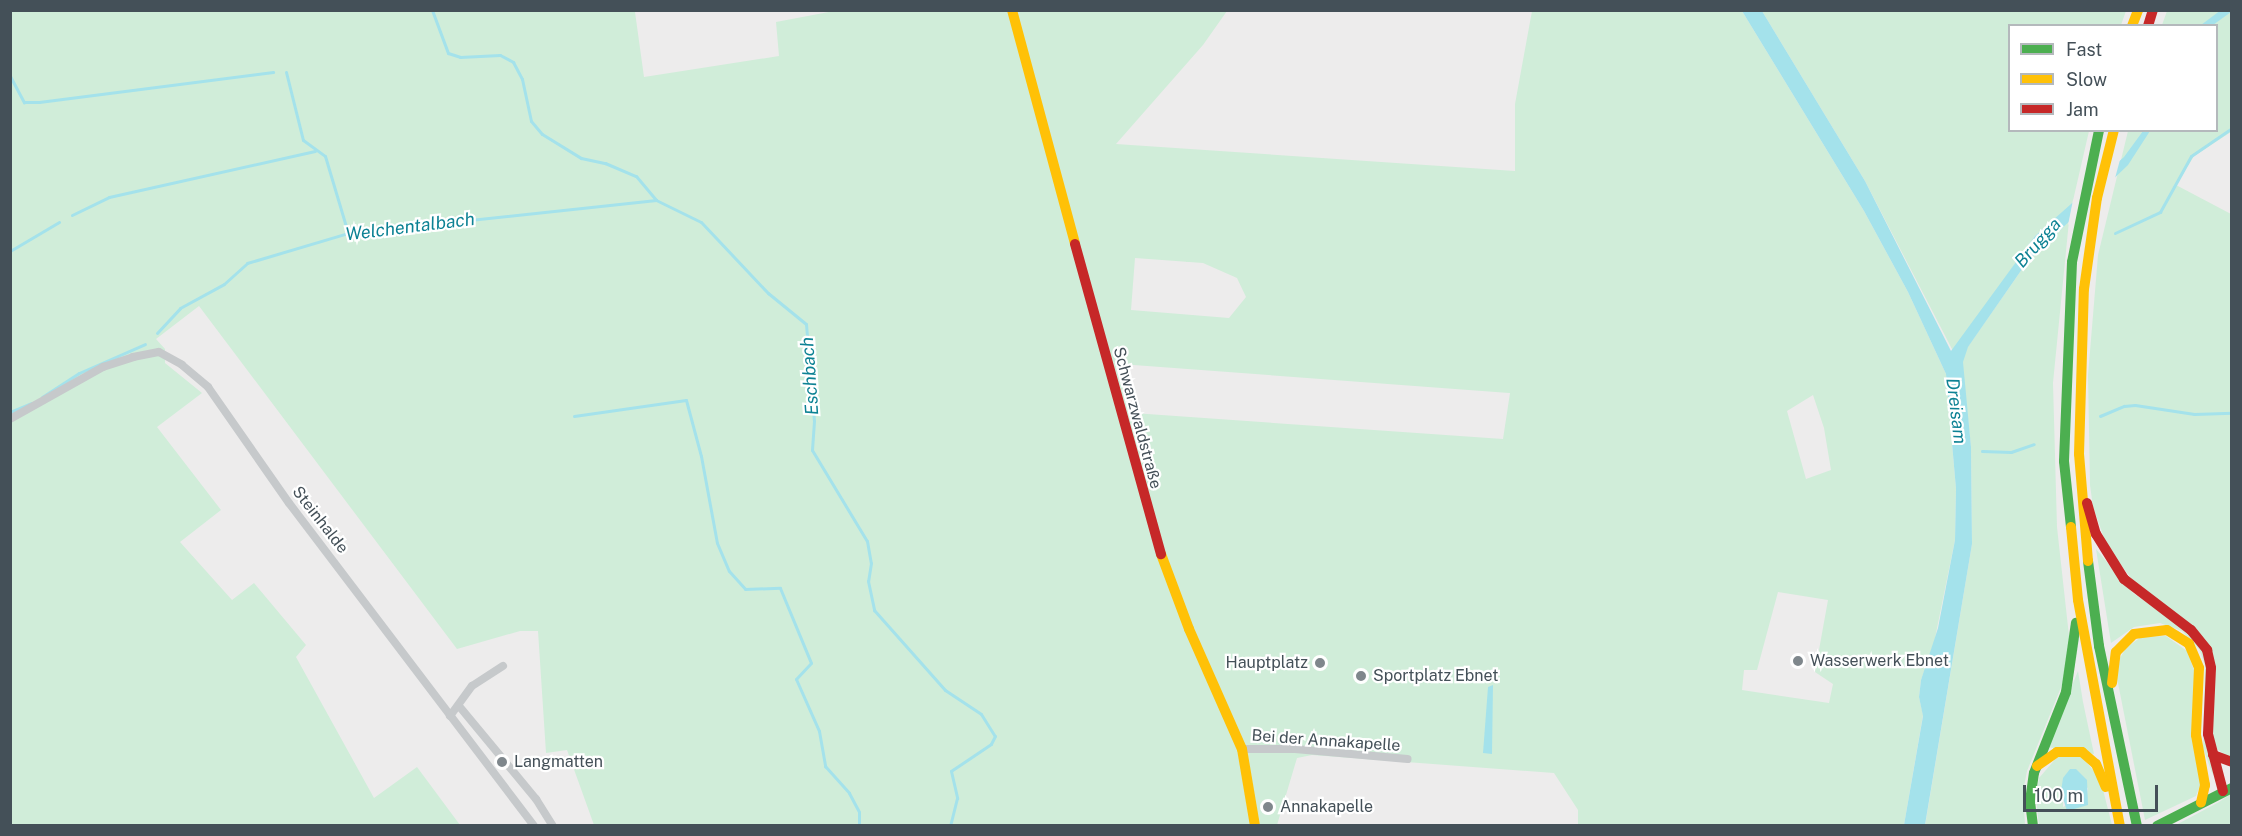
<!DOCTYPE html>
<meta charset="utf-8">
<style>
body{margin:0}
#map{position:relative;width:2242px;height:836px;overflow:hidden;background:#edecec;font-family:"Public Sans",sans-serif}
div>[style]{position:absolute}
.green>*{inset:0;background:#d0edd9}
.water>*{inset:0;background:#a4e2eb}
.pier>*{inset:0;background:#edecec}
.stream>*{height:3px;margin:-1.5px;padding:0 1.5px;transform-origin:1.5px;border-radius:1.5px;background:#a4e2eb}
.street>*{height:8px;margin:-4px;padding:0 4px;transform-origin:4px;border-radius:4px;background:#c6c9cb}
.fast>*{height:10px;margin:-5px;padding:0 5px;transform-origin:5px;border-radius:5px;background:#4caf50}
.slow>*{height:10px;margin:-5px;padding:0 5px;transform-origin:5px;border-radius:5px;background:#ffc107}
.jam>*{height:10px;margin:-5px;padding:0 5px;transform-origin:5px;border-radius:5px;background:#c62828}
.dots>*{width:16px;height:16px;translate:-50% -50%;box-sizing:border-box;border:3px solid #fff;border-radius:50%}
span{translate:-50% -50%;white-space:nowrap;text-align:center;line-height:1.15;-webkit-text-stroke:4.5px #fff;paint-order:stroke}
.street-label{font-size:16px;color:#445058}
.poi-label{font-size:16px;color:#445058}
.left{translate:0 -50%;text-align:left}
.right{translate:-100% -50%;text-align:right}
.water-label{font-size:18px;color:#0d8294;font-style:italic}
.frame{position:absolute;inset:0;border:12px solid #445058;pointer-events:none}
.legend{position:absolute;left:2008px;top:24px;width:210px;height:108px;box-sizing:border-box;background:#fff;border:2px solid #b4b9bc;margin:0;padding:8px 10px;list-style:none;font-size:18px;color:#445058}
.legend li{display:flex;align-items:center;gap:12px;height:30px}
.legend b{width:30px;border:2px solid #b4b9bc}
.scale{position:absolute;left:2023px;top:785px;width:135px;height:27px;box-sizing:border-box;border:3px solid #445058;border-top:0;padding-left:8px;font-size:18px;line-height:21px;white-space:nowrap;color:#445058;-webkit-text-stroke:4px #fff;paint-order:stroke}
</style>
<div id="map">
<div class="green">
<i style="clip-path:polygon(evenodd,10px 11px,642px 11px,635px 12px,644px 77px,779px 56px,776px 22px,834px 11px,1227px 11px,1203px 45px,1116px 144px,1515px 171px,1515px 104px,1532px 11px,1742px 11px,1864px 211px,1908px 292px,1946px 374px,1956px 489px,1955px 540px,1934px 643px,1921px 680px,1919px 697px,1923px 715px,1904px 825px,1578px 825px,1578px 810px,1554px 773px,1312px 755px,1297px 758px,1277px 825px,594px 825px,567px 750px,546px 753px,538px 631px,520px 631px,457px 649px,199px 306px,156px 339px,165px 349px,165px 363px,202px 393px,157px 427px,221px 510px,180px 542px,232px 600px,254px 583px,306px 645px,296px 657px,374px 798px,417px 767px,460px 825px,11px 825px,10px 11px,1135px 258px,1203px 263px,1237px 278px,1246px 297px,1229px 318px,1131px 310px,1135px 258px,10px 11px,1120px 364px,1509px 393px,1510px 393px,1503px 439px,1133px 413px,1120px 364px,10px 11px,1813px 395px,1824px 428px,1831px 470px,1806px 479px,1787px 411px,1813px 395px,10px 11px,1778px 592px,1828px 600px,1815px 672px,1833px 684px,1829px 703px,1742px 690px,1744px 670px,1757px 670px,1778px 592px)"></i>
<i style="clip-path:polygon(1762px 11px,2126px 11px,2121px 25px,2010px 26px,2010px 130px,2089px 131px,2072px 205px,2035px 236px,1953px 351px,1865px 181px)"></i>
<i style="clip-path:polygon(2167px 11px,2231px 11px,2231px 132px,2194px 156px,2176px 185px,2231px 214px,2231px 759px,2217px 749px,2212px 739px,2212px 654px,2136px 585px,2107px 546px,2093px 507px,2090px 485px,2088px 375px,2098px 255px,2128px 131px,2216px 130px,2216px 26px,2162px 25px)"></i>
<i style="clip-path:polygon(2069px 221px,2053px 383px,2057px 527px,2070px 645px,2064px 680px,2027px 771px,2023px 791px,2025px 825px,1925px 826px,1972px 544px,1971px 447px,1962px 362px,1967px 348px,2027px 262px)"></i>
<i style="clip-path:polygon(2096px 549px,2133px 593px,2185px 629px,2201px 647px,2208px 670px,2205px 742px,2218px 779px,2212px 773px,2203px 748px,2205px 665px,2199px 649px,2182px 631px,2160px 623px,2134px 627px,2111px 643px)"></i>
<i style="clip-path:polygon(2166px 636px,2187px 651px,2194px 670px,2201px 783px,2196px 796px,2145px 820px,2117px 678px,2120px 658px,2126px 648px,2141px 637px)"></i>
<i style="clip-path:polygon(2078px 671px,2083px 702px,2094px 754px,2047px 747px)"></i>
<i style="clip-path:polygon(evenodd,2058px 756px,2081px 756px,2100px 778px,2112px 825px,2039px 826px,2036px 798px,2039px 778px,2058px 756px,2063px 778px,2088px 788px,2087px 795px,2063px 807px,2063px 778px)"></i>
<i style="clip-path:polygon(2231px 794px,2231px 825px,2174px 826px,2219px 802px)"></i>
</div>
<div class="water">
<i style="clip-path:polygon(2221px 10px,2231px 12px,2213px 25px,2201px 25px)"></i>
<i style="clip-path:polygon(1742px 11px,1762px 11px,1865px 181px,1951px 351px,2035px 236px,2124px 157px,2143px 131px,2150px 131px,2128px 165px,2027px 262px,1968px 347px,1963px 362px,1971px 447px,1972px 544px,1925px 825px,1904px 825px,1923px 716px,1919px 697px,1921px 680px,1938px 628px,1955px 540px,1956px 489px,1946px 374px,1908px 292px,1864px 211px)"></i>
<i style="clip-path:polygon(1493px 685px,1492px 754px,1483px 753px,1488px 687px)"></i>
<i style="clip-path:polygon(2070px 769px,2076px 769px,2087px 780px,2088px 805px,2067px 811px,2061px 792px,2063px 778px)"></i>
</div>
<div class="pier">
<i style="clip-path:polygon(2121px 156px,2114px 182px,2068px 225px,2073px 200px)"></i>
</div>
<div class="stream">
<i style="left:432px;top:10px;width:46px;rotate:69.6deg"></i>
<i style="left:448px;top:53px;width:13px;rotate:18deg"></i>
<i style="left:460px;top:57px;width:40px;rotate:-2.9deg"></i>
<i style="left:500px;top:55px;width:15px;rotate:28deg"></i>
<i style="left:513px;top:62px;width:19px;rotate:62deg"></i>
<i style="left:522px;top:79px;width:43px;rotate:77.9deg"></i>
<i style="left:531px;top:121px;width:17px;rotate:50deg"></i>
<i style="left:542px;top:134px;width:46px;rotate:31.6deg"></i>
<i style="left:581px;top:158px;width:25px;rotate:12deg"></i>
<i style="left:605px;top:163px;width:34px;rotate:23deg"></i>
<i style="left:636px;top:176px;width:31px;rotate:50deg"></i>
<i style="left:656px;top:200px;width:50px;rotate:26.1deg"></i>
<i style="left:701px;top:222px;width:98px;rotate:46.7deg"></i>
<i style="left:768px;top:293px;width:49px;rotate:39.2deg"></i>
<i style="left:806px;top:324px;width:97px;rotate:85.3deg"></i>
<i style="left:814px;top:421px;width:29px;rotate:94deg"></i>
<i style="left:812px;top:450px;width:106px;rotate:58.9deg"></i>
<i style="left:867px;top:541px;width:22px;rotate:80deg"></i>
<i style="left:871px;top:563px;width:18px;rotate:99deg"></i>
<i style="left:868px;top:581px;width:30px;rotate:78deg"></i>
<i style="left:874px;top:610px;width:107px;rotate:48.4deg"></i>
<i style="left:945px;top:690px;width:43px;rotate:33.7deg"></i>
<i style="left:981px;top:714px;width:26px;rotate:58deg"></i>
<i style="left:995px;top:736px;width:9px;rotate:117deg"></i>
<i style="left:991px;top:744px;width:48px;rotate:146deg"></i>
<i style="left:951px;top:771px;width:28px;rotate:77deg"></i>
<i style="left:957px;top:798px;width:29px;rotate:104deg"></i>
<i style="left:286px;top:72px;width:70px;rotate:76deg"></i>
<i style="left:303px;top:140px;width:27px;rotate:36deg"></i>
<i style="left:325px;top:156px;width:80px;rotate:73.4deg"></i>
<i style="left:10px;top:76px;width:30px;rotate:62deg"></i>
<i style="left:24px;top:102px;width:15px"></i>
<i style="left:39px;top:102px;width:236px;rotate:-7.3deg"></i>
<i style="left:72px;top:215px;width:41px;rotate:-25.9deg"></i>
<i style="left:109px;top:197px;width:211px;rotate:-12.6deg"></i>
<i style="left:2115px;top:233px;width:50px;rotate:-25deg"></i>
<i style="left:2160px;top:212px;width:64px;rotate:-61deg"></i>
<i style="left:2191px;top:156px;width:50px;rotate:-34.3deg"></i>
<i style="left:10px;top:251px;width:57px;rotate:-30.6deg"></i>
<i style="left:157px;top:333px;width:34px;rotate:-47deg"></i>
<i style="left:180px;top:308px;width:50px;rotate:-28.6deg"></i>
<i style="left:224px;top:284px;width:31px;rotate:-42deg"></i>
<i style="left:247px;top:263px;width:105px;rotate:-16.5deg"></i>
<i style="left:348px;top:233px;width:310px;rotate:-6.1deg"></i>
<i style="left:42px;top:397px;width:44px;rotate:-33deg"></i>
<i style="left:79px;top:373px;width:72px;rotate:-23.7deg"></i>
<i style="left:10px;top:412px;width:23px;rotate:-23deg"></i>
<i style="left:574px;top:416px;width:113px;rotate:-8.1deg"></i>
<i style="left:686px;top:400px;width:58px;rotate:75deg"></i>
<i style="left:701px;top:456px;width:88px;rotate:79.6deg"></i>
<i style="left:717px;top:543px;width:30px;rotate:67deg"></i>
<i style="left:729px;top:571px;width:24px;rotate:48deg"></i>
<i style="left:745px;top:589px;width:35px;rotate:-2deg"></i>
<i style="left:780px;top:588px;width:81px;rotate:67.5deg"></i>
<i style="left:811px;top:663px;width:22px;rotate:133deg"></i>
<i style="left:796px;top:679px;width:57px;rotate:66.1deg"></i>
<i style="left:819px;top:731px;width:36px;rotate:80deg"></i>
<i style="left:825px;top:766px;width:36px;rotate:48deg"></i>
<i style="left:849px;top:793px;width:21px;rotate:62deg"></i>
<i style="left:859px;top:812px;width:14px;rotate:90deg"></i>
<i style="left:2100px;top:416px;width:26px;rotate:-23deg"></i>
<i style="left:2124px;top:406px;width:11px;rotate:-5deg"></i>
<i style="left:2135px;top:405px;width:60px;rotate:8.7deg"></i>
<i style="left:2194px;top:414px;width:38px;rotate:-2deg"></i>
<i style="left:1982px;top:451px;width:29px;rotate:2deg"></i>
<i style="left:2011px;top:452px;width:24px;rotate:-19deg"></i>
</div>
<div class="street">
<i style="left:10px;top:419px;width:107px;rotate:-29.2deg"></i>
<i style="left:103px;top:367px;width:32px;rotate:-18deg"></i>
<i style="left:133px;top:357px;width:26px;rotate:-11deg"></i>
<i style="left:159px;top:352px;width:26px;rotate:29deg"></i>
<i style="left:182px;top:365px;width:34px;rotate:40deg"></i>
<i style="left:208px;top:387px;width:141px;rotate:55.1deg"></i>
<i style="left:289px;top:503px;width:405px;rotate:52.8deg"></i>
<i style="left:459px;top:706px;width:121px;rotate:50.4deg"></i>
<i style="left:536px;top:799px;width:32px;rotate:58deg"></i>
<i style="left:450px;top:716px;width:37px;rotate:-54deg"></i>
<i style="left:472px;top:686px;width:37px;rotate:-33deg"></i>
<i style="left:1242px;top:749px;width:53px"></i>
<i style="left:1295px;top:749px;width:113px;rotate:5.1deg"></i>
</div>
<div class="fast">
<i style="left:2071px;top:527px;width:66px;rotate:-96.1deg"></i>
<i style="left:2064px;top:461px;width:199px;rotate:-87.7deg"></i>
<i style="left:2072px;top:262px;width:135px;rotate:-78.4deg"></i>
<i style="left:2088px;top:561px;width:86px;rotate:82.6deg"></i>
<i style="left:2099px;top:646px;width:184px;rotate:78.1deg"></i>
<i style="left:2033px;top:826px;width:25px;rotate:-97deg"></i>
<i style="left:2030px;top:801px;width:28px;rotate:-82deg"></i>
<i style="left:2034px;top:773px;width:87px;rotate:-68.4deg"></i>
<i style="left:2066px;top:692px;width:70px;rotate:-81.8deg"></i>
<i style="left:2157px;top:826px;width:84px;rotate:-26.9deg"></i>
</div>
<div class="slow">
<i style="left:1012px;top:10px;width:242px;rotate:74.9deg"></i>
<i style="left:2132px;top:26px;width:17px;rotate:-69deg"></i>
<i style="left:2071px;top:527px;width:73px;rotate:84.5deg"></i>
<i style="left:2078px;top:600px;width:230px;rotate:79.5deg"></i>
<i style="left:1161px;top:554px;width:80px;rotate:69.5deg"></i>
<i style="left:1189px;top:629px;width:131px;rotate:66.2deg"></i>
<i style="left:1242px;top:749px;width:78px;rotate:80.4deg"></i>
<i style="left:2088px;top:561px;width:107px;rotate:-94.8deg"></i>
<i style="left:2079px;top:454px;width:165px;rotate:-88.3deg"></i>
<i style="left:2084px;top:289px;width:92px;rotate:-81.9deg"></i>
<i style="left:2097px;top:198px;width:70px;rotate:-76deg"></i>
<i style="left:2112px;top:683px;width:31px;rotate:-83deg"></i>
<i style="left:2116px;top:652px;width:25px;rotate:-45deg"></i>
<i style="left:2134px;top:634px;width:33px;rotate:-7deg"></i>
<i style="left:2167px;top:630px;width:26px;rotate:32deg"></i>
<i style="left:2189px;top:644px;width:26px;rotate:67deg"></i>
<i style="left:2199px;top:668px;width:67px;rotate:92.6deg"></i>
<i style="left:2196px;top:735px;width:51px;rotate:79.8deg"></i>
<i style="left:2205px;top:785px;width:18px;rotate:103deg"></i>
<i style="left:2037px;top:766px;width:24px;rotate:-35deg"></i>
<i style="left:2057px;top:752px;width:25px"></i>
<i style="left:2082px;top:752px;width:18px;rotate:41deg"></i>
<i style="left:2096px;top:764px;width:25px;rotate:67deg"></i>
</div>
<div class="jam">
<i style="left:2148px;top:26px;width:17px;rotate:-73deg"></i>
<i style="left:1075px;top:244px;width:322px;rotate:74.5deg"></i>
<i style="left:2087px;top:503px;width:32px;rotate:74deg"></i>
<i style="left:2096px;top:534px;width:53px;rotate:58.1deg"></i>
<i style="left:2124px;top:579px;width:84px;rotate:37.3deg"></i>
<i style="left:2191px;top:630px;width:26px;rotate:51deg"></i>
<i style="left:2207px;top:650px;width:18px;rotate:77deg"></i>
<i style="left:2211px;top:668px;width:66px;rotate:92.6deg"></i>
<i style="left:2208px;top:734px;width:59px;rotate:75.3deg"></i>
<i style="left:2213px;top:755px;width:20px;rotate:20deg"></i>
</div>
<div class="dots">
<i style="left:1798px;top:661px;background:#7f878c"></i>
<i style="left:1320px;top:663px;background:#7f878c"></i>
<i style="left:1361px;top:676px;background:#7f878c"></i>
<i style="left:502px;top:762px;background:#7f878c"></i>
<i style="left:1268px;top:807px;background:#7f878c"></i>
</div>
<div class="street-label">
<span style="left:1137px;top:418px;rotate:75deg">Schwarzwaldstraße</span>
<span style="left:320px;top:520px;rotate:52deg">Steinhalde</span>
<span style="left:1326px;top:741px;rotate:4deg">Bei der Annakapelle</span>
</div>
<div class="poi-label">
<span class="left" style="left:1810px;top:661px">Wasserwerk Ebnet</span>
<span class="right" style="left:1308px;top:663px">Hauptplatz</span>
<span class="left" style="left:1373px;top:676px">Sportplatz Ebnet</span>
<span class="left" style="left:514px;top:762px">Langmatten</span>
<span class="left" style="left:1280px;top:807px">Annakapelle</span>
</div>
<div class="water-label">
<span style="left:410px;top:227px;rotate:-7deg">Welchentalbach</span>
<span style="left:2038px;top:243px;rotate:-48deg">Brugga</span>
<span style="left:810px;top:376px;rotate:-94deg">Eschbach</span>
<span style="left:1956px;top:411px;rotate:83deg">Dreisam</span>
</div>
<div class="frame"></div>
<ul class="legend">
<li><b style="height:8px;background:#4caf50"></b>Fast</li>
<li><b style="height:8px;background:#ffc107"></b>Slow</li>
<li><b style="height:8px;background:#c62828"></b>Jam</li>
</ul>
<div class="scale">100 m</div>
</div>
